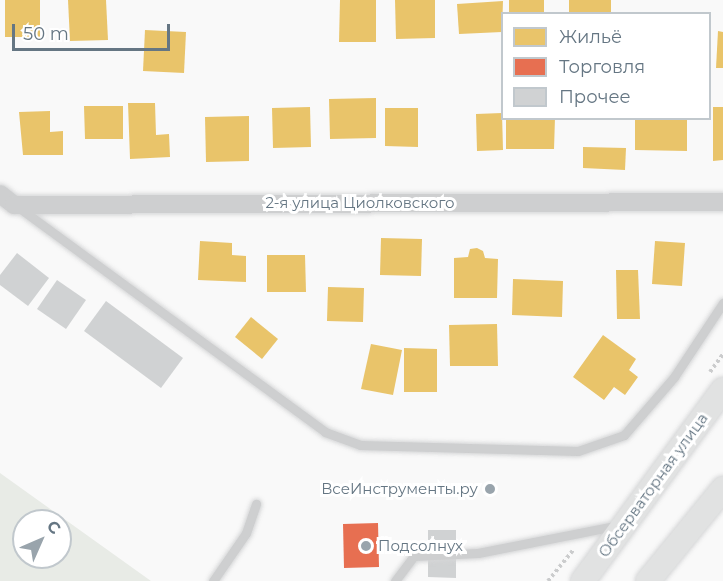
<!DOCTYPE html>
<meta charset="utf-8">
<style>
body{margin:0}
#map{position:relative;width:723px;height:581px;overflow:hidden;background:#f9f9f9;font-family:Montserrat,sans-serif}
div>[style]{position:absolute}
.green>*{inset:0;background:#e8ebe6}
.homes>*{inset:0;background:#e9c46a}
.shops>*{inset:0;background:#e76f51}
.building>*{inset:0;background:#d0d2d3}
.path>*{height:4px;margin-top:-2px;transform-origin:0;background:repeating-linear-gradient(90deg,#cbcccd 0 3px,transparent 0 6px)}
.roads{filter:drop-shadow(0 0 2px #d5d6d7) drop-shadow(0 0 2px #d5d6d7)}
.lane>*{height:9px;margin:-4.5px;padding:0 4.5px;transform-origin:4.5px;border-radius:4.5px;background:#cecfd0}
.street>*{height:18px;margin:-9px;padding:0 9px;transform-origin:9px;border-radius:9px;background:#cecfd0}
.secondary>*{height:24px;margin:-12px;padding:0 12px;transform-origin:12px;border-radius:12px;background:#e1e2e2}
.dots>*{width:16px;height:16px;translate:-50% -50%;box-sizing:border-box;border:3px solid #fff;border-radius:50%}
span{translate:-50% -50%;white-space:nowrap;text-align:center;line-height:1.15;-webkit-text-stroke:6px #fff;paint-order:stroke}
.street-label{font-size:15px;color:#657683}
.poi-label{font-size:15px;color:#657683}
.right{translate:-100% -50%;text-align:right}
.left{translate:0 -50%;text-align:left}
.legend{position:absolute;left:501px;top:12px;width:210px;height:108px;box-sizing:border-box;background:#fff;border:2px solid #c1c8cd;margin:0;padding:8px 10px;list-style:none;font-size:18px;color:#657683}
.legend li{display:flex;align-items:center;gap:12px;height:30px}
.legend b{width:30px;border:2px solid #c1c8cd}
.north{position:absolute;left:12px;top:509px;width:60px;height:60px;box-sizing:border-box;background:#fff;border:2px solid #c1c8cd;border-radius:50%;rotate:45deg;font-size:16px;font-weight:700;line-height:24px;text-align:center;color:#657683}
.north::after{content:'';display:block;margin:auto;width:21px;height:27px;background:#99a4ac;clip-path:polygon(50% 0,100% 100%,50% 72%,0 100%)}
.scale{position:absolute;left:12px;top:24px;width:158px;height:27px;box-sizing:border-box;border:3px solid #657683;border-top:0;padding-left:8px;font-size:18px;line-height:21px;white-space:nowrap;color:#657683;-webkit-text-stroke:4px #fff;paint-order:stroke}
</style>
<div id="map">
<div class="green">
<i style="clip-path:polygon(evenodd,0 473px,151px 581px,0 581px,0 473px,24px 521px,60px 521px,60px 557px,24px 557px,24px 521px)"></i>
</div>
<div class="homes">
<i style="clip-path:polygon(5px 0,40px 0,40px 37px,5px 37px)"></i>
<i style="clip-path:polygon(68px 0,106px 0,108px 40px,70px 41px)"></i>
<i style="clip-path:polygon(340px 0,376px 0,376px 42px,339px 42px)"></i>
<i style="clip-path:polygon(395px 0,435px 0,435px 38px,396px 39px)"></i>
<i style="clip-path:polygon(509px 0,544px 0,544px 14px,509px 14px)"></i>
<i style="clip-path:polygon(569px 0,611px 0,611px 14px,569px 14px)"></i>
<i style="clip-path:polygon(503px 1px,502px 32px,459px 34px,457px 4px)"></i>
<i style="clip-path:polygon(145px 30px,186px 32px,184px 73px,143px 71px)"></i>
<i style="clip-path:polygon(718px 31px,723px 32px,723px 68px,716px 68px)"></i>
<i style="clip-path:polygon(376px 98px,376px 138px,330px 139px,329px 99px)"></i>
<i style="clip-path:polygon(128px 103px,155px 103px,156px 135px,169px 134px,170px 157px,130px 159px)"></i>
<i style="clip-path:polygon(84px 106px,123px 106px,123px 139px,85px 139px)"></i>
<i style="clip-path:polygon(310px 107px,311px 147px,273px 148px,272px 108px)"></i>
<i style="clip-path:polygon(713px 107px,723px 107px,723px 160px,713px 161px)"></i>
<i style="clip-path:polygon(385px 108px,418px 108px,418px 147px,385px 146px)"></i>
<i style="clip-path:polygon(50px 111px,50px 132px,63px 131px,63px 155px,23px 155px,19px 112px)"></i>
<i style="clip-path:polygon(502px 113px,503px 150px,477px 151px,476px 114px)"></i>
<i style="clip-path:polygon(249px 116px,249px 161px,206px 162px,205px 117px)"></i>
<i style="clip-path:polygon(506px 118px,555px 118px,554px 149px,506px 149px)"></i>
<i style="clip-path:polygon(687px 118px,687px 151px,635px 150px,635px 120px)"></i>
<i style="clip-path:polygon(583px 147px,626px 148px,625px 170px,583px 168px)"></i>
<i style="clip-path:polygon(381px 238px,422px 239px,421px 276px,380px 275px)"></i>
<i style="clip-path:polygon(200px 241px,232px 243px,232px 255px,246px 256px,246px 282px,198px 280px)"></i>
<i style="clip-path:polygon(655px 241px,685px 243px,682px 286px,652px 284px)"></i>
<i style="clip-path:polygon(477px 248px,483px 251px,485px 258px,498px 259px,497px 298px,454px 298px,454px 258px,468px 257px,470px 249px)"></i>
<i style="clip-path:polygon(267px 255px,305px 255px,306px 292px,267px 292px)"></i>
<i style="clip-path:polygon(616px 270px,638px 270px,640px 319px,617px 319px)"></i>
<i style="clip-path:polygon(513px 279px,563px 281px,562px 317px,512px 315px)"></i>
<i style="clip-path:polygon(328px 287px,364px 288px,363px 322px,327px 321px)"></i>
<i style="clip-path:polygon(251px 317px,278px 339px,262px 359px,235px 337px)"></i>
<i style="clip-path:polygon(497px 324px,498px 366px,450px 366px,449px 325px)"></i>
<i style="clip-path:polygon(603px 335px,636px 359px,629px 370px,638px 377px,625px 395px,614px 387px,604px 400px,573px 377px)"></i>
<i style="clip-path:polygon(371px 344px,402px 350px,393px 395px,361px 389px)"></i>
<i style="clip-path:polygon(404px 348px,437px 349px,437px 392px,404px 392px)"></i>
</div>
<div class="shops">
<i style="clip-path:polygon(378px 523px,379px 567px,344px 568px,343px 524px)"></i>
</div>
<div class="building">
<i style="clip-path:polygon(17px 253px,49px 278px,28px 306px,0 285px,0 275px)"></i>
<i style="clip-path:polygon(57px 280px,86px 300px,66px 329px,37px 309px)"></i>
<i style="clip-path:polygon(106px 301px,183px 358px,161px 388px,84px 331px)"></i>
<i style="clip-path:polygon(428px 530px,456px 530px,456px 578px,428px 577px)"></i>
</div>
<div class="path">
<i style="left:710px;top:372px;width:22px;rotate:-54deg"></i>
<i style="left:548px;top:581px;width:41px;rotate:-50.9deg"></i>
</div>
<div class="roads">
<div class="lane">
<i style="left:18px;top:207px;width:381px;rotate:36.2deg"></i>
<i style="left:325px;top:432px;width:37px;rotate:20deg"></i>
<i style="left:360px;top:445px;width:218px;rotate:1.6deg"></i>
<i style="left:578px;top:451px;width:49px;rotate:-19.2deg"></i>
<i style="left:624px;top:435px;width:77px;rotate:-49.2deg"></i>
<i style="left:674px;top:377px;width:89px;rotate:-56.5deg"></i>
<i style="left:213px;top:581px;width:58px;rotate:-55.5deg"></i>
<i style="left:246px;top:533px;width:31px;rotate:-71deg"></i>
<i style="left:395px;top:581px;width:31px;rotate:-53deg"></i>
<i style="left:414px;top:556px;width:64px;rotate:-2.7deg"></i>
<i style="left:478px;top:553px;width:145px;rotate:-11.2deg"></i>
</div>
<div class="street">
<i style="left:0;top:194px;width:18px;rotate:38deg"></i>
<i style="left:14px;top:205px;width:709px;rotate:-0.24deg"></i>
</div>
<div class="secondary">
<i style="left:583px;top:581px;width:237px;rotate:-53.8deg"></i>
<i style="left:648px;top:581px;width:119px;rotate:-50.8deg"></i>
</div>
</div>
<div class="dots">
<i style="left:490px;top:489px;background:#99a4ac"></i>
<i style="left:366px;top:546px;background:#99a4ac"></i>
</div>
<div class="street-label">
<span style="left:360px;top:203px">2-я улица Циолковского</span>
<span style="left:653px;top:485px;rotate:-54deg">Обсерваторная улица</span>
</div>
<div class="poi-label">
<span class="right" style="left:478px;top:489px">ВсеИнструменты.ру</span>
<span class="left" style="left:378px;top:546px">Подсолнух</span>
</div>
<ul class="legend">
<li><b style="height:16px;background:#e9c46a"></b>Жильё</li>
<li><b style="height:16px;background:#e76f51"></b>Торговля</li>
<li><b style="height:16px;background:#d0d2d3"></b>Прочее</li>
</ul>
<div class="north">С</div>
<div class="scale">50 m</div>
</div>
